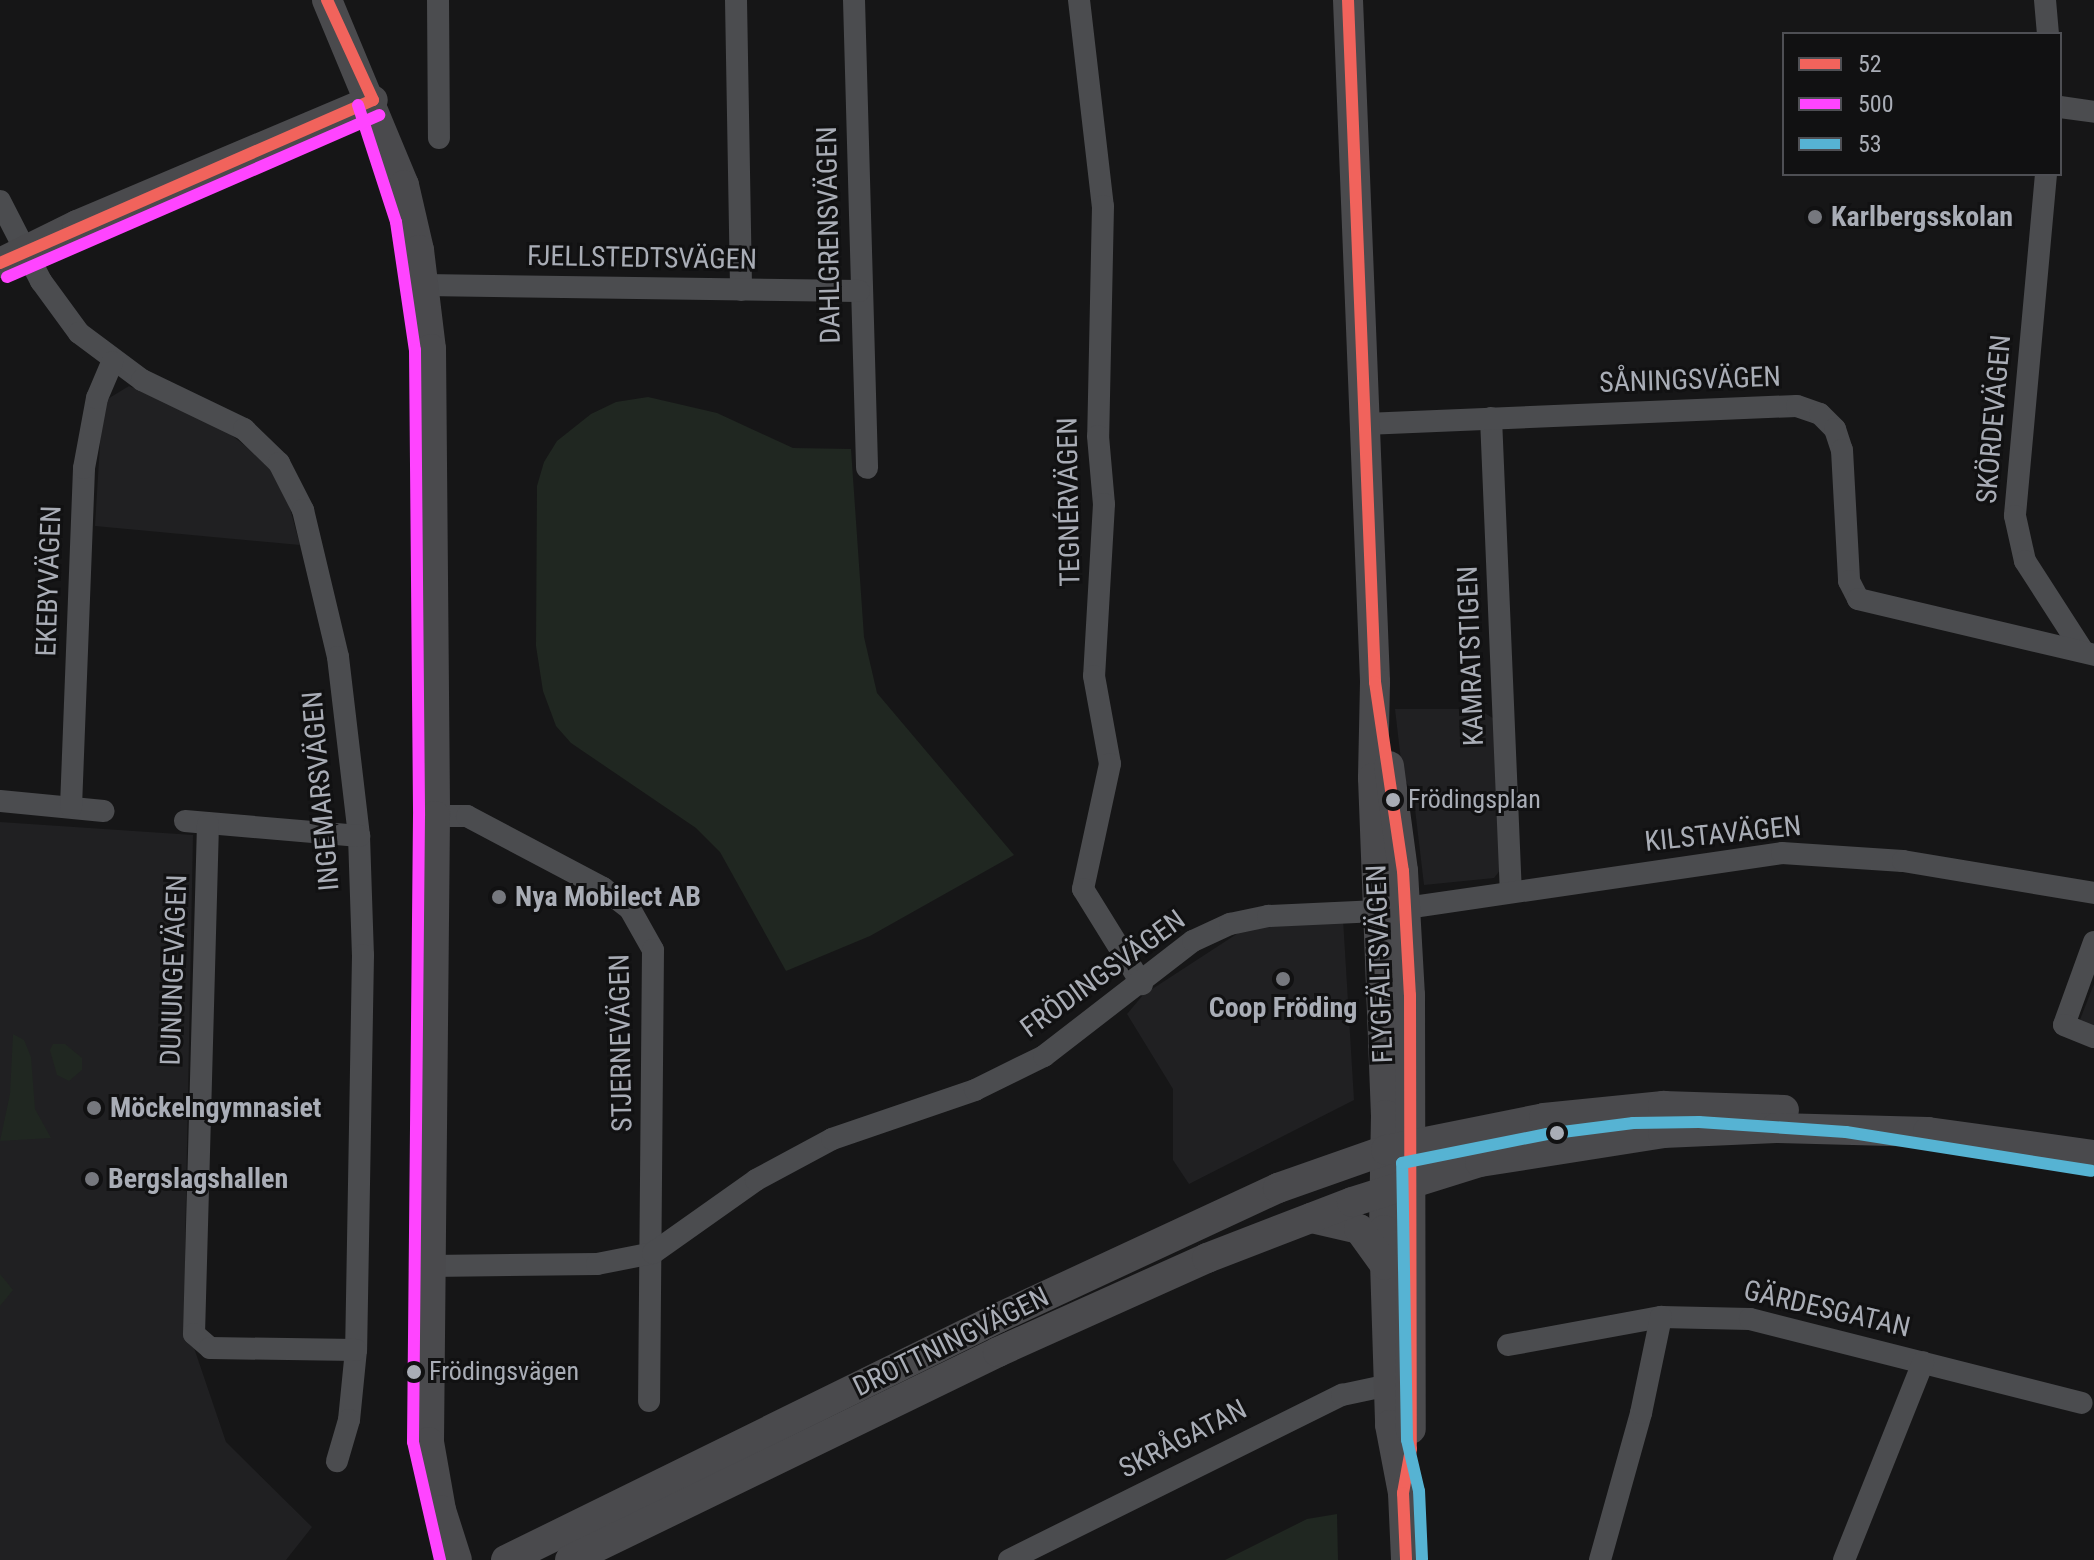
<!DOCTYPE html>
<meta charset="utf-8">
<style>
body{margin:0}
#map{position:relative;width:2094px;height:1560px;overflow:hidden;background:#161617;font-family:"Roboto Condensed",sans-serif}
div>[style]{position:absolute}
.built>*{inset:0;background:#202022}
.green>*{inset:0;background:#202721}
.street>*{height:22px;margin:-11px;padding:0 11px;transform-origin:11px;border-radius:11px;background:#4b4c4f}
.secondary>*{height:30px;margin:-15px;padding:0 15px;transform-origin:15px;border-radius:15px;background:#4a4a4d}
.bus-1>*{height:12px;margin:-6px;padding:0 6px;transform-origin:6px;border-radius:6px;background:#f1635c}
.bus-2>*{height:12px;margin:-6px;padding:0 6px;transform-origin:6px;border-radius:6px;background:#f4f}
.bus-3>*{height:12px;margin:-6px;padding:0 6px;transform-origin:6px;border-radius:6px;background:#56b3d3}
.dots>*{width:22px;height:22px;translate:-50% -50%;box-sizing:border-box;border:4px solid #111112;border-radius:50%}
span{translate:-50% -50%;white-space:nowrap;text-align:center;line-height:1.15;-webkit-text-stroke:6px #111112;paint-order:stroke}
.bus-label{font-size:26px;color:#a9adb6}
.left{translate:0 -50%;text-align:left}
.poi-label{font-size:28px;color:#a9adb6;font-weight:700}
.street-label{font-size:28px;color:#a9adb6}
.legend{position:absolute;left:1782px;top:32px;width:280px;height:144px;box-sizing:border-box;background:#111112;border:2px solid #4e4f54;margin:0;padding:10px 14px;list-style:none;font-size:24px;color:#a9adb6}
.legend li{display:flex;align-items:center;gap:16px;height:40px}
.legend b{width:40px;border:2px solid #4e4f54}
</style>
<div id="map">
<div class="built">
<i style="clip-path:polygon(129px 386px,221px 427px,252px 451px,269px 467px,289px 505px,300px 545px,95px 526px,102px 412px,106px 400px)"></i>
<i style="clip-path:polygon(1395px 709px,1478px 709px,1496px 720px,1501px 869px,1494px 878px,1424px 885px,1413px 792px,1403px 778px)"></i>
<i style="clip-path:polygon(0 822px,193px 835px,185px 1249px,190px 1336px,226px 1442px,312px 1527px,286px 1560px,0 1560px)"></i>
<i style="clip-path:polygon(1343px 919px,1354px 1100px,1189px 1184px,1173px 1160px,1173px 1089px,1127px 1014px,1143px 995px,1249px 926px)"></i>
<i style="clip-path:polygon(2094px 984px,2094px 1044px,2074px 1035px)"></i>
</div>
<div class="green">
<i style="clip-path:polygon(648px 397px,717px 413px,793px 448px,851px 449px,864px 637px,877px 693px,1014px 855px,870px 936px,786px 971px,720px 852px,696px 828px,571px 743px,556px 726px,543px 691px,536px 646px,537px 486px,544px 462px,557px 441px,591px 414px,616px 402px)"></i>
<i style="clip-path:polygon(13px 1034px,24px 1040px,31px 1057px,35px 1109px,51px 1138px,0 1141px,10px 1094px)"></i>
<i style="clip-path:polygon(65px 1044px,82px 1058px,82px 1070px,69px 1081px,57px 1075px,50px 1050px,53px 1044px)"></i>
<i style="clip-path:polygon(0 1274px,13px 1290px,0 1306px)"></i>
<i style="clip-path:polygon(1337px 1514px,1338px 1560px,1225px 1560px,1307px 1519px)"></i>
</div>
<div class="street">
<i style="left:438px;top:0;width:138px;rotate:89.6deg"></i>
<i style="left:736px;top:0;width:290px;rotate:89deg"></i>
<i style="left:854px;top:0;width:468px;rotate:88.4deg"></i>
<i style="left:1079px;top:0;width:207px;rotate:83.4deg"></i>
<i style="left:1103px;top:206px;width:230px;rotate:91.2deg"></i>
<i style="left:1098px;top:436px;width:68px;rotate:85deg"></i>
<i style="left:1104px;top:504px;width:172px;rotate:93.3deg"></i>
<i style="left:1094px;top:676px;width:89px;rotate:79.7deg"></i>
<i style="left:1110px;top:764px;width:128px;rotate:102.2deg"></i>
<i style="left:1083px;top:889px;width:112px;rotate:58.2deg"></i>
<i style="left:2045px;top:0;width:34px;rotate:85deg"></i>
<i style="left:2060px;top:107px;width:34px;rotate:8deg"></i>
<i style="left:2046px;top:174px;width:343px;rotate:95.2deg"></i>
<i style="left:2015px;top:516px;width:46px;rotate:77.5deg"></i>
<i style="left:2025px;top:561px;width:107px;rotate:57.2deg"></i>
<i style="left:0;top:201px;width:90px;rotate:62.9deg"></i>
<i style="left:41px;top:281px;width:64px;rotate:53.8deg"></i>
<i style="left:79px;top:333px;width:79px;rotate:36.7deg"></i>
<i style="left:142px;top:380px;width:113px;rotate:25.7deg"></i>
<i style="left:244px;top:429px;width:49px;rotate:44.2deg"></i>
<i style="left:279px;top:463px;width:53px;rotate:62.9deg"></i>
<i style="left:303px;top:510px;width:151px;rotate:76.6deg"></i>
<i style="left:338px;top:657px;width:180px;rotate:83.3deg"></i>
<i style="left:359px;top:836px;width:119px;rotate:88.1deg"></i>
<i style="left:363px;top:955px;width:395px;rotate:91deg"></i>
<i style="left:356px;top:1350px;width:70px;rotate:95.7deg"></i>
<i style="left:349px;top:1420px;width:43px;rotate:106.3deg"></i>
<i style="left:424px;top:285px;width:435px;rotate:0.8deg"></i>
<i style="left:1491px;top:418px;width:473px;rotate:87.6deg"></i>
<i style="left:1365px;top:424px;width:432px;rotate:-2.4deg"></i>
<i style="left:1797px;top:406px;width:24px;rotate:19deg"></i>
<i style="left:1820px;top:414px;width:21px;rotate:45deg"></i>
<i style="left:1835px;top:429px;width:22px;rotate:72deg"></i>
<i style="left:1842px;top:450px;width:131px;rotate:86.9deg"></i>
<i style="left:1849px;top:581px;width:20px;rotate:63deg"></i>
<i style="left:1858px;top:599px;width:243px;rotate:13.3deg"></i>
<i style="left:0;top:801px;width:104px;rotate:5.5deg"></i>
<i style="left:71px;top:807px;width:339px;rotate:-87.8deg"></i>
<i style="left:84px;top:468px;width:71px;rotate:-79.5deg"></i>
<i style="left:97px;top:398px;width:39px;rotate:-67deg"></i>
<i style="left:435px;top:816px;width:32px"></i>
<i style="left:467px;top:816px;width:154px;rotate:27.9deg"></i>
<i style="left:603px;top:888px;width:34px;rotate:38deg"></i>
<i style="left:630px;top:909px;width:47px;rotate:60.7deg"></i>
<i style="left:653px;top:950px;width:451px;rotate:90.5deg"></i>
<i style="left:185px;top:821px;width:175px;rotate:4.9deg"></i>
<i style="left:208px;top:824px;width:510px;rotate:91.57deg"></i>
<i style="left:194px;top:1334px;width:21px;rotate:41deg"></i>
<i style="left:210px;top:1348px;width:146px;rotate:0.8deg"></i>
<i style="left:1406px;top:908px;width:380px;rotate:-8.3deg"></i>
<i style="left:1782px;top:853px;width:121px;rotate:3.8deg"></i>
<i style="left:1903px;top:861px;width:194px;rotate:9.5deg"></i>
<i style="left:2094px;top:942px;width:88px;rotate:109.9deg"></i>
<i style="left:2064px;top:1025px;width:32px;rotate:22deg"></i>
<i style="left:430px;top:1266px;width:167px;rotate:-0.7deg"></i>
<i style="left:597px;top:1264px;width:57px;rotate:-11.1deg"></i>
<i style="left:653px;top:1253px;width:126px;rotate:-35.3deg"></i>
<i style="left:756px;top:1180px;width:86px;rotate:-28.3deg"></i>
<i style="left:832px;top:1139px;width:151px;rotate:-18.9deg"></i>
<i style="left:975px;top:1090px;width:77px;rotate:-26.2deg"></i>
<i style="left:1044px;top:1056px;width:188px;rotate:-37.7deg"></i>
<i style="left:1193px;top:941px;width:41px;rotate:-24.7deg"></i>
<i style="left:1230px;top:924px;width:39px;rotate:-12deg"></i>
<i style="left:1268px;top:916px;width:110px;rotate:-2.6deg"></i>
<i style="left:1508px;top:1345px;width:156px;rotate:-10.4deg"></i>
<i style="left:1661px;top:1317px;width:89px;rotate:1.3deg"></i>
<i style="left:1750px;top:1319px;width:342px;rotate:14.2deg"></i>
<i style="left:1009px;top:1560px;width:372px;rotate:-26.4deg"></i>
<i style="left:1342px;top:1395px;width:48px;rotate:-12deg"></i>
<i style="left:1600px;top:1560px;width:153px;rotate:-74.4deg"></i>
<i style="left:1641px;top:1413px;width:98px;rotate:-78.2deg"></i>
<i style="left:1844px;top:1560px;width:213px;rotate:-68.2deg"></i>
</div>
<div class="secondary">
<i style="left:327px;top:0;width:200px;rotate:67.4deg"></i>
<i style="left:404px;top:185px;width:67px;rotate:77deg"></i>
<i style="left:419px;top:250px;width:100px;rotate:83.1deg"></i>
<i style="left:431px;top:349px;width:467px;rotate:89.5deg"></i>
<i style="left:435px;top:816px;width:626px;rotate:90.55deg"></i>
<i style="left:429px;top:1442px;width:69px;rotate:80deg"></i>
<i style="left:441px;top:1510px;width:52px;rotate:72.3deg"></i>
<i style="left:1348px;top:0;width:683px;rotate:87.73deg"></i>
<i style="left:1375px;top:682px;width:96px;rotate:91.2deg"></i>
<i style="left:1373px;top:778px;width:337px;rotate:87.8deg"></i>
<i style="left:1386px;top:1115px;width:115px;rotate:91deg"></i>
<i style="left:1384px;top:1230px;width:195px;rotate:88.2deg"></i>
<i style="left:1390px;top:1425px;width:69px;rotate:79.2deg"></i>
<i style="left:1403px;top:1493px;width:67px;rotate:87.4deg"></i>
<i style="left:0;top:263px;width:86px;rotate:-26.3deg"></i>
<i style="left:77px;top:225px;width:321px;rotate:-22.9deg"></i>
<i style="left:1389px;top:766px;width:106px;rotate:82.4deg"></i>
<i style="left:1403px;top:871px;width:124px;rotate:86.8deg"></i>
<i style="left:1410px;top:995px;width:434px;rotate:89.9deg"></i>
<i style="left:1311px;top:1218px;width:49px;rotate:12.9deg"></i>
<i style="left:1359px;top:1229px;width:44px;rotate:54.2deg"></i>
<i style="left:506px;top:1560px;width:548px;rotate:-26.19deg"></i>
<i style="left:998px;top:1318px;width:309px;rotate:-24.9deg"></i>
<i style="left:1278px;top:1188px;width:114px;rotate:-19.4deg"></i>
<i style="left:1386px;top:1150px;width:161px;rotate:-11.4deg"></i>
<i style="left:1544px;top:1118px;width:120px;rotate:-5.8deg"></i>
<i style="left:1663px;top:1106px;width:121px;rotate:1.9deg"></i>
<i style="left:570px;top:1560px;width:476px;rotate:-25.9deg"></i>
<i style="left:998px;top:1352px;width:229px;rotate:-24.2deg"></i>
<i style="left:1207px;top:1258px;width:155px;rotate:-21.1deg"></i>
<i style="left:1352px;top:1202px;width:134px;rotate:-17.4deg"></i>
<i style="left:1480px;top:1162px;width:185px;rotate:-9deg"></i>
<i style="left:1663px;top:1133px;width:113px;rotate:-2.5deg"></i>
<i style="left:1776px;top:1128px;width:152px;rotate:1.5deg"></i>
<i style="left:1928px;top:1132px;width:168px;rotate:7.9deg"></i>
</div>
<div class="bus-1">
<i style="left:327px;top:0;width:110px;rotate:65.3deg"></i>
<i style="left:1348px;top:0;width:683px;rotate:87.73deg"></i>
<i style="left:1375px;top:682px;width:191px;rotate:81.6deg"></i>
<i style="left:1403px;top:871px;width:124px;rotate:86.8deg"></i>
<i style="left:1410px;top:995px;width:454px;rotate:89.9deg"></i>
<i style="left:1411px;top:1449px;width:45px;rotate:100.3deg"></i>
<i style="left:1403px;top:1493px;width:67px;rotate:87.4deg"></i>
<i style="left:0;top:263px;width:407px;rotate:-23.6deg"></i>
</div>
<div class="bus-2">
<i style="left:358px;top:105px;width:123px;rotate:72deg"></i>
<i style="left:396px;top:222px;width:129px;rotate:81.6deg"></i>
<i style="left:415px;top:350px;width:466px;rotate:89.5deg"></i>
<i style="left:419px;top:816px;width:626px;rotate:90.55deg"></i>
<i style="left:413px;top:1442px;width:121px;rotate:77.1deg"></i>
<i style="left:7px;top:277px;width:406px;rotate:-23.5deg"></i>
</div>
<div class="bus-3">
<i style="left:1422px;top:1559px;width:68px;rotate:-92.5deg"></i>
<i style="left:1419px;top:1491px;width:52px;rotate:-103.2deg"></i>
<i style="left:1407px;top:1440px;width:277px;rotate:-91deg"></i>
<i style="left:1402px;top:1163px;width:148px;rotate:-11.3deg"></i>
<i style="left:1547px;top:1134px;width:87px;rotate:-7.3deg"></i>
<i style="left:1633px;top:1123px;width:66px;rotate:-0.9deg"></i>
<i style="left:1699px;top:1122px;width:147px;rotate:3.9deg"></i>
<i style="left:1846px;top:1132px;width:248px;rotate:9deg"></i>
</div>
<div class="dots">
<i style="left:1815px;top:217px;background:#76787e"></i>
<i style="left:1393px;top:800px;background:#a9adb6"></i>
<i style="left:499px;top:897px;background:#76787e"></i>
<i style="left:1283px;top:979px;background:#76787e"></i>
<i style="left:94px;top:1108px;background:#76787e"></i>
<i style="left:1557px;top:1133px;background:#a9adb6"></i>
<i style="left:92px;top:1179px;background:#76787e"></i>
<i style="left:414px;top:1372px;background:#a9adb6"></i>
</div>
<div class="bus-label">
<span class="left" style="left:1408px;top:800px">Frödingsplan</span>
<span class="left" style="left:429px;top:1372px">Frödingsvägen</span>
</div>
<div class="poi-label">
<span class="left" style="left:1831px;top:217px">Karlbergsskolan</span>
<span class="left" style="left:515px;top:897px">Nya Mobilect AB</span>
<span style="left:1283px;top:1008px">Coop Fröding</span>
<span class="left" style="left:110px;top:1108px">Möckelngymnasiet</span>
<span class="left" style="left:108px;top:1179px">Bergslagshallen</span>
</div>
<div class="street-label">
<span style="left:829px;top:235px;rotate:-91deg">DAHLGRENSVÄGEN</span>
<span style="left:642px;top:258px;rotate:1deg">FJELLSTEDTSVÄGEN</span>
<span style="left:1690px;top:380px;rotate:-2deg">SÅNINGSVÄGEN</span>
<span style="left:1994px;top:419px;rotate:-85deg">SKÖRDEVÄGEN</span>
<span style="left:1069px;top:502px;rotate:-91deg">TEGNÉRVÄGEN</span>
<span style="left:49px;top:581px;rotate:-88deg">EKEBYVÄGEN</span>
<span style="left:1471px;top:656px;rotate:-92deg">KAMRATSTIGEN</span>
<span style="left:321px;top:791px;rotate:-95deg">INGEMARSVÄGEN</span>
<span style="left:1723px;top:834px;rotate:-6deg">KILSTAVÄGEN</span>
<span style="left:1380px;top:964px;rotate:-92deg">FLYGFÄLTSVÄGEN</span>
<span style="left:174px;top:970px;rotate:-88deg">DUNUNGEVÄGEN</span>
<span style="left:1103px;top:974px;rotate:-36deg">FRÖDINGSVÄGEN</span>
<span style="left:621px;top:1043px;rotate:-91deg">STJERNEVÄGEN</span>
<span style="left:1827px;top:1309px;rotate:13deg">GÄRDESGATAN</span>
<span style="left:951px;top:1342px;rotate:-26deg">DROTTNINGVÄGEN</span>
<span style="left:1183px;top:1439px;rotate:-27deg">SKRÅGATAN</span>
</div>
<ul class="legend">
<li><b style="height:10px;background:#f1635c"></b>52</li>
<li><b style="height:10px;background:#f4f"></b>500</li>
<li><b style="height:10px;background:#56b3d3"></b>53</li>
</ul>
</div>
